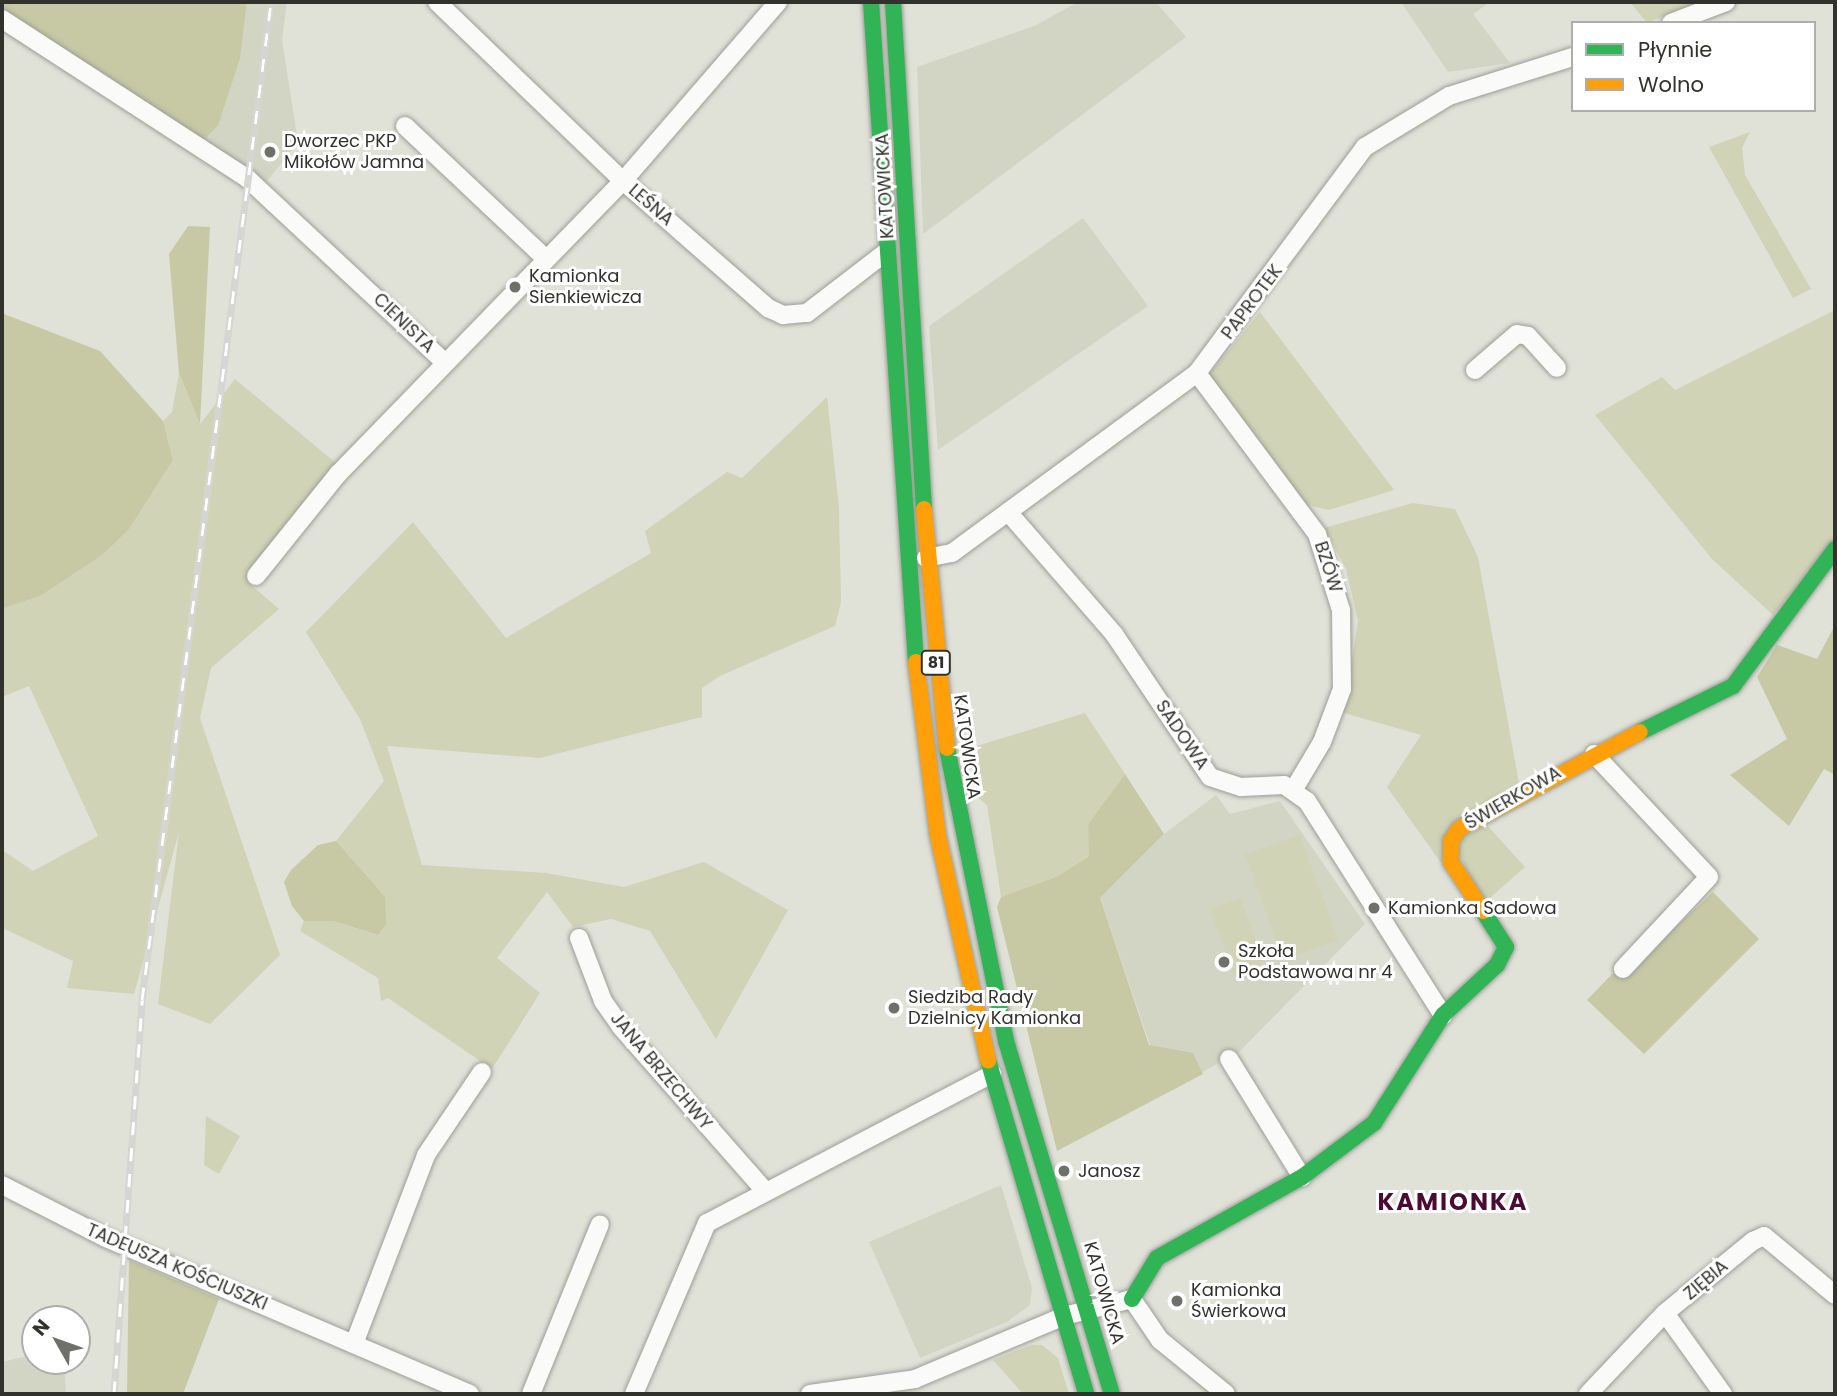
<!DOCTYPE html>
<meta charset="utf-8">
<style>
body{margin:0}
#map{position:relative;width:1837px;height:1396px;overflow:hidden;background:#e0e2d8;font-family:Poppins,sans-serif}
div>[style]{position:absolute}
.built>*{inset:0;background:#d3d5c4}
.green>*{inset:0;background:#d0d3b6}
.forest>*{inset:0;background:#c6c9a4}
.roads{filter:drop-shadow(0 0 2px #9c9e97) drop-shadow(0 0 2px #9c9e97)}
.street>*{height:18px;margin:-9px;padding:0 9px;transform-origin:9px;border-radius:9px;background:#fafbf9}
.fast>*{height:16px;margin:-8px;padding:0 8px;transform-origin:8px;border-radius:8px;background:#30b455}
.slow>*{height:16px;margin:-8px;padding:0 8px;transform-origin:8px;border-radius:8px;background:#ff9f0a}
.rail>*{height:7px;margin-top:-3.5px;transform-origin:0;background:repeating-linear-gradient(90deg,#fff 0 13px,#d5d5d2 0 26px);box-sizing:border-box;border-block:2px solid #d5d5d2}
.dots>*{width:19px;height:19px;translate:-50% -50%;box-sizing:border-box;border:4px solid #fff;border-radius:50%}
span{translate:-50% -50%;white-space:nowrap;text-align:center;line-height:1.15;-webkit-text-stroke:6px #fff;paint-order:stroke}
.shield-label span{padding:2px 5px;background:#fff;border:2px solid;border-radius:5px;-webkit-text-stroke-width:0}
.shield-label{font-size:16px;color:#32322d;font-weight:700}
.poi-label{font-size:18px;color:#32322d}
.left{translate:0 -50%;text-align:left}
.street-label{font-size:18px;color:#32322d}
.district-label{font-size:24px;color:#4a0c31;font-weight:700;letter-spacing:2px}
.frame{position:absolute;inset:0;border:4px solid #32322d;pointer-events:none}
.legend{position:absolute;left:1571px;top:21px;width:245px;height:91px;box-sizing:border-box;background:#fff;border:2px solid #adadab;margin:0;padding:9px 12px;list-style:none;font-size:21px;color:#32322d}
.legend li{display:flex;align-items:center;gap:14px;height:35px}
.legend b{width:35px;border:2px solid #adadab}
.north{position:absolute;left:21px;top:1305px;width:70px;height:70px;box-sizing:border-box;background:#fff;border:2px solid #adadab;border-radius:50%;rotate:310deg;font-size:19px;font-weight:700;line-height:28px;text-align:center;color:#32322d}
.north::after{content:'';display:block;margin:auto;width:24px;height:32px;background:#6f7069;clip-path:polygon(50% 0,100% 100%,50% 72%,0 100%)}
</style>
<div id="map">
<div class="built">
<i style="clip-path:polygon(247px 2px,287px 2px,282px 40px,298px 142px,265px 184px,203px 140px,218px 126px,240px 59px)"></i>
<i style="clip-path:polygon(1078px 2px,1156px 2px,1186px 37px,923px 234px,917px 67px,1034px 26px)"></i>
<i style="clip-path:polygon(1401px 2px,1490px 2px,1473px 14px,1510px 63px,1448px 72px)"></i>
<i style="clip-path:polygon(1083px 218px,1148px 306px,938px 450px,929px 326px)"></i>
<i style="clip-path:polygon(1216px 795px,1230px 814px,1280px 801px,1365px 924px,1239px 1052px,1166px 1092px,1100px 898px,1164px 834px)"></i>
<i style="clip-path:polygon(1001px 1185px,1032px 1288px,1030px 1305px,1007px 1322px,920px 1358px,869px 1242px)"></i>
<i style="clip-path:polygon(35px 1354px,35px 1361px,64px 1361px,66px 1394px,2px 1394px,2px 1362px)"></i>
</div>
<div class="green">
<i style="clip-path:polygon(1630px 2px,1699px 2px,1647px 23px)"></i>
<i style="clip-path:polygon(1750px 132px,1742px 148px,1745px 175px,1811px 289px,1793px 298px,1709px 147px)"></i>
<i style="clip-path:polygon(1835px 310px,1835px 541px,1773px 615px,1712px 559px,1595px 415px,1662px 377px,1675px 390px)"></i>
<i style="clip-path:polygon(1260px 312px,1394px 490px,1329px 510px,1303px 504px,1206px 378px)"></i>
<i style="clip-path:polygon(179px 373px,200px 424px,235px 379px,337px 464px,251px 585px,279px 609px,211px 668px,200px 718px,280px 955px,210px 1024px,158px 1004px,179px 832px,134px 994px,67px 988px,73px 961px,2px 928px,2px 850px,33px 871px,98px 836px,29px 686px,2px 697px,2px 609px,40px 596px,130px 528px,173px 460px,163px 421px,172px 412px)"></i>
<i style="clip-path:polygon(827px 397px,839px 507px,841px 602px,835px 626px,720px 676px,702px 688px,702px 717px,540px 758px,387px 746px,422px 865px,546px 873px,624px 887px,704px 862px,788px 910px,716px 1039px,650px 931px,611px 919px,573px 927px,547px 892px,497px 958px,540px 993px,492px 1069px,388px 998px,381px 1001px,378px 978px,300px 931px,304px 921px,333px 921px,377px 935px,374px 886px,336px 841px,384px 781px,360px 719px,306px 632px,413px 522px,506px 638px,651px 553px,645px 531px,727px 472px,742px 478px)"></i>
<i style="clip-path:polygon(1413px 503px,1455px 509px,1478px 557px,1519px 783px,1441px 863px,1387px 787px,1421px 735px,1344px 713px,1358px 621px,1346px 569px,1324px 528px)"></i>
<i style="clip-path:polygon(1085px 713px,1125px 774px,1088px 824px,1090px 855px,1056px 877px,1001px 897px,987px 805px,977px 797px,970px 748px)"></i>
<i style="clip-path:polygon(1486px 824px,1525px 867px,1483px 904px,1455px 844px)"></i>
<i style="clip-path:polygon(1300px 835px,1338px 940px,1283px 960px,1245px 854px)"></i>
<i style="clip-path:polygon(1240px 898px,1264px 963px,1234px 974px,1210px 909px)"></i>
<i style="clip-path:polygon(206px 1116px,240px 1136px,219px 1174px,204px 1165px)"></i>
<i style="clip-path:polygon(1031px 1345px,1042px 1345px,1058px 1358px,1069px 1394px,1023px 1394px,993px 1360px)"></i>
</div>
<div class="forest">
<i style="clip-path:polygon(2px 2px,247px 2px,240px 59px,218px 126px,203px 140px,2px 11px)"></i>
<i style="clip-path:polygon(188px 226px,210px 227px,200px 424px,179px 373px,169px 254px)"></i>
<i style="clip-path:polygon(4px 314px,100px 351px,163px 421px,173px 460px,130px 528px,102px 555px,40px 596px,2px 609px)"></i>
<i style="clip-path:polygon(1835px 625px,1835px 775px,1824px 769px,1789px 826px,1730px 775px,1787px 739px,1757px 677px,1777px 645px,1817px 659px)"></i>
<i style="clip-path:polygon(1125px 774px,1164px 834px,1100px 898px,1149px 1045px,1193px 1053px,1203px 1074px,1057px 1151px,997px 907px,1001px 897px,1056px 877px,1089px 856px,1088px 824px)"></i>
<i style="clip-path:polygon(336px 841px,385px 897px,386px 924px,378px 935px,333px 921px,304px 921px,292px 906px,284px 882px,291px 870px,318px 845px)"></i>
<i style="clip-path:polygon(1713px 892px,1759px 939px,1644px 1054px,1587px 1000px,1613px 973px,1620px 979px)"></i>
<i style="clip-path:polygon(129px 1260px,219px 1299px,183px 1394px,127px 1394px)"></i>
</div>
<div class="roads">
<div class="street">
<i style="left:437px;top:2px;width:258px;rotate:43.9deg"></i>
<i style="left:623px;top:181px;width:193px;rotate:41.2deg"></i>
<i style="left:768px;top:308px;width:17px;rotate:25deg"></i>
<i style="left:783px;top:315px;width:24px;rotate:-5deg"></i>
<i style="left:807px;top:313px;width:98px;rotate:-37.6deg"></i>
<i style="left:2px;top:19px;width:293px;rotate:33deg"></i>
<i style="left:248px;top:179px;width:270px;rotate:43deg"></i>
<i style="left:1671px;top:23px;width:59px;rotate:-20.9deg"></i>
<i style="left:405px;top:126px;width:192px;rotate:43.3deg"></i>
<i style="left:1475px;top:370px;width:55px;rotate:-40.6deg"></i>
<i style="left:1517px;top:334px;width:11px;rotate:10deg"></i>
<i style="left:1528px;top:336px;width:43px;rotate:47.8deg"></i>
<i style="left:1197px;top:373px;width:201px;rotate:53.3deg"></i>
<i style="left:1317px;top:534px;width:80px;rotate:72.5deg"></i>
<i style="left:1341px;top:610px;width:79px;rotate:89.3deg"></i>
<i style="left:1342px;top:689px;width:57px;rotate:110.7deg"></i>
<i style="left:1322px;top:742px;width:55px;rotate:120.8deg"></i>
<i style="left:1008px;top:512px;width:162px;rotate:49deg"></i>
<i style="left:1114px;top:634px;width:172px;rotate:56.1deg"></i>
<i style="left:1210px;top:777px;width:33px;rotate:18deg"></i>
<i style="left:1241px;top:787px;width:43px;rotate:-2.7deg"></i>
<i style="left:1284px;top:785px;width:28px;rotate:35deg"></i>
<i style="left:1307px;top:801px;width:254px;rotate:57.6deg"></i>
<i style="left:926px;top:558px;width:26px;rotate:-11deg"></i>
<i style="left:952px;top:553px;width:304px;rotate:-36.3deg"></i>
<i style="left:1197px;top:373px;width:282px;rotate:-53.4deg"></i>
<i style="left:1365px;top:147px;width:98px;rotate:-31.3deg"></i>
<i style="left:1449px;top:96px;width:130px;rotate:-17.5deg"></i>
<i style="left:256px;top:576px;width:131px;rotate:-51.2deg"></i>
<i style="left:338px;top:474px;width:409px;rotate:-45.8deg"></i>
<i style="left:623px;top:181px;width:237px;rotate:-49.1deg"></i>
<i style="left:1594px;top:754px;width:168px;rotate:46.9deg"></i>
<i style="left:1709px;top:877px;width:126px;rotate:133.1deg"></i>
<i style="left:579px;top:938px;width:67px;rotate:69.1deg"></i>
<i style="left:603px;top:1001px;width:32px;rotate:55deg"></i>
<i style="left:621px;top:1027px;width:218px;rotate:48.7deg"></i>
<i style="left:1229px;top:1059px;width:139px;rotate:58.3deg"></i>
<i style="left:2px;top:1185px;width:117px;rotate:27deg"></i>
<i style="left:106px;top:1238px;width:396px;rotate:23.2deg"></i>
<i style="left:1665px;top:1313px;width:100px;rotate:54.4deg"></i>
<i style="left:354px;top:1344px;width:202px;rotate:-69.1deg"></i>
<i style="left:426px;top:1155px;width:100px;rotate:-56deg"></i>
<i style="left:531px;top:1394px;width:183px;rotate:-67.9deg"></i>
<i style="left:634px;top:1394px;width:186px;rotate:-66.9deg"></i>
<i style="left:707px;top:1223px;width:322px;rotate:-27.6deg"></i>
<i style="left:810px;top:1394px;width:106px;rotate:-8.1deg"></i>
<i style="left:915px;top:1379px;width:162px;rotate:-22.9deg"></i>
<i style="left:1064px;top:1316px;width:70px;rotate:-14deg"></i>
<i style="left:1132px;top:1299px;width:50px;rotate:55.7deg"></i>
<i style="left:1160px;top:1340px;width:85px;rotate:39.3deg"></i>
<i style="left:1588px;top:1394px;width:112px;rotate:-46.5deg"></i>
<i style="left:1665px;top:1313px;width:114px;rotate:-39.3deg"></i>
<i style="left:1753px;top:1241px;width:12px;rotate:-24deg"></i>
<i style="left:1764px;top:1236px;width:92px;rotate:39.7deg"></i>
</div>
<div class="fast">
<i style="left:871px;top:2px;width:662px;rotate:86.1deg"></i>
<i style="left:893px;top:2px;width:508px;rotate:86.5deg"></i>
<i style="left:1640px;top:732px;width:104px;rotate:-26.3deg"></i>
<i style="left:1733px;top:686px;width:171px;rotate:-53.3deg"></i>
<i style="left:947px;top:748px;width:299px;rotate:78.6deg"></i>
<i style="left:1006px;top:1041px;width:369px;rotate:73.3deg"></i>
<i style="left:988px;top:1060px;width:348px;rotate:73.6deg"></i>
<i style="left:1132px;top:1299px;width:48px;rotate:-58.6deg"></i>
<i style="left:1157px;top:1258px;width:166px;rotate:-29.2deg"></i>
<i style="left:1302px;top:1177px;width:90px;rotate:-36.9deg"></i>
<i style="left:1374px;top:1123px;width:128px;rotate:-57.4deg"></i>
<i style="left:1443px;top:1015px;width:74px;rotate:-42.8deg"></i>
<i style="left:1497px;top:965px;width:20px;rotate:-63deg"></i>
<i style="left:1506px;top:947px;width:43px;rotate:-122.6deg"></i>
</div>
<div class="slow">
<i style="left:924px;top:509px;width:240px;rotate:84.5deg"></i>
<i style="left:916px;top:662px;width:175px;rotate:82.8deg"></i>
<i style="left:938px;top:836px;width:230px;rotate:77.4deg"></i>
<i style="left:1483px;top:911px;width:59px;rotate:-123.1deg"></i>
<i style="left:1451px;top:862px;width:21px;rotate:-90deg"></i>
<i style="left:1451px;top:841px;width:14px;rotate:-56deg"></i>
<i style="left:1459px;top:829px;width:205px;rotate:-28.2deg"></i>
</div>
</div>
<div class="rail">
<i style="left:114px;top:1394px;width:395px;rotate:-85.9deg"></i>
<i style="left:142px;top:1000px;width:1006px;rotate:-82.63deg"></i>
</div>
<div class="dots">
<i style="left:270px;top:152px;background:#6f7069"></i>
<i style="left:515px;top:287px;background:#6f7069"></i>
<i style="left:1374px;top:908px;background:#6f7069"></i>
<i style="left:1224px;top:962px;background:#6f7069"></i>
<i style="left:894px;top:1008px;background:#6f7069"></i>
<i style="left:1064px;top:1171px;background:#6f7069"></i>
<i style="left:1177px;top:1301px;background:#6f7069"></i>
</div>
<div class="shield-label">
<span style="left:936px;top:663px">81</span>
</div>
<div class="poi-label">
<span class="left" style="left:284px;top:152px">Dworzec PKP<br>Mikołów Jamna</span>
<span class="left" style="left:529px;top:287px">Kamionka<br>Sienkiewicza</span>
<span class="left" style="left:1388px;top:908px">Kamionka Sadowa</span>
<span class="left" style="left:1238px;top:962px">Szkoła<br>Podstawowa nr 4</span>
<span class="left" style="left:908px;top:1008px">Siedziba Rady<br>Dzielnicy Kamionka</span>
<span class="left" style="left:1078px;top:1171px">Janosz</span>
<span class="left" style="left:1191px;top:1301px">Kamionka<br>Świerkowa</span>
</div>
<div class="street-label">
<span style="left:885px;top:186px;rotate:-93deg">KATOWICKA</span>
<span style="left:651px;top:205px;rotate:41deg">LEŚNA</span>
<span style="left:1252px;top:302px;rotate:-53deg">PAPROTEK</span>
<span style="left:404px;top:323px;rotate:44deg">CIENISTA</span>
<span style="left:1328px;top:567px;rotate:72deg">BZÓW</span>
<span style="left:1182px;top:735px;rotate:56deg">SADOWA</span>
<span style="left:967px;top:747px;rotate:82deg">KATOWICKA</span>
<span style="left:1513px;top:798px;rotate:-30deg">ŚWIERKOWA</span>
<span style="left:661px;top:1071px;rotate:50deg">JANA BRZECHWY</span>
<span style="left:177px;top:1267px;rotate:23deg">TADEUSZA KOŚCIUSZKI</span>
<span style="left:1706px;top:1280px;rotate:-40deg">ZIĘBIA</span>
<span style="left:1104px;top:1293px;rotate:74deg">KATOWICKA</span>
</div>
<div class="district-label">
<span style="left:1453px;top:1202px">KAMIONKA</span>
</div>
<div class="frame"></div>
<ul class="legend">
<li><b style="height:9px;background:#30b455"></b>Płynnie</li>
<li><b style="height:9px;background:#ff9f0a"></b>Wolno</li>
</ul>
<div class="north">N</div>
</div>
